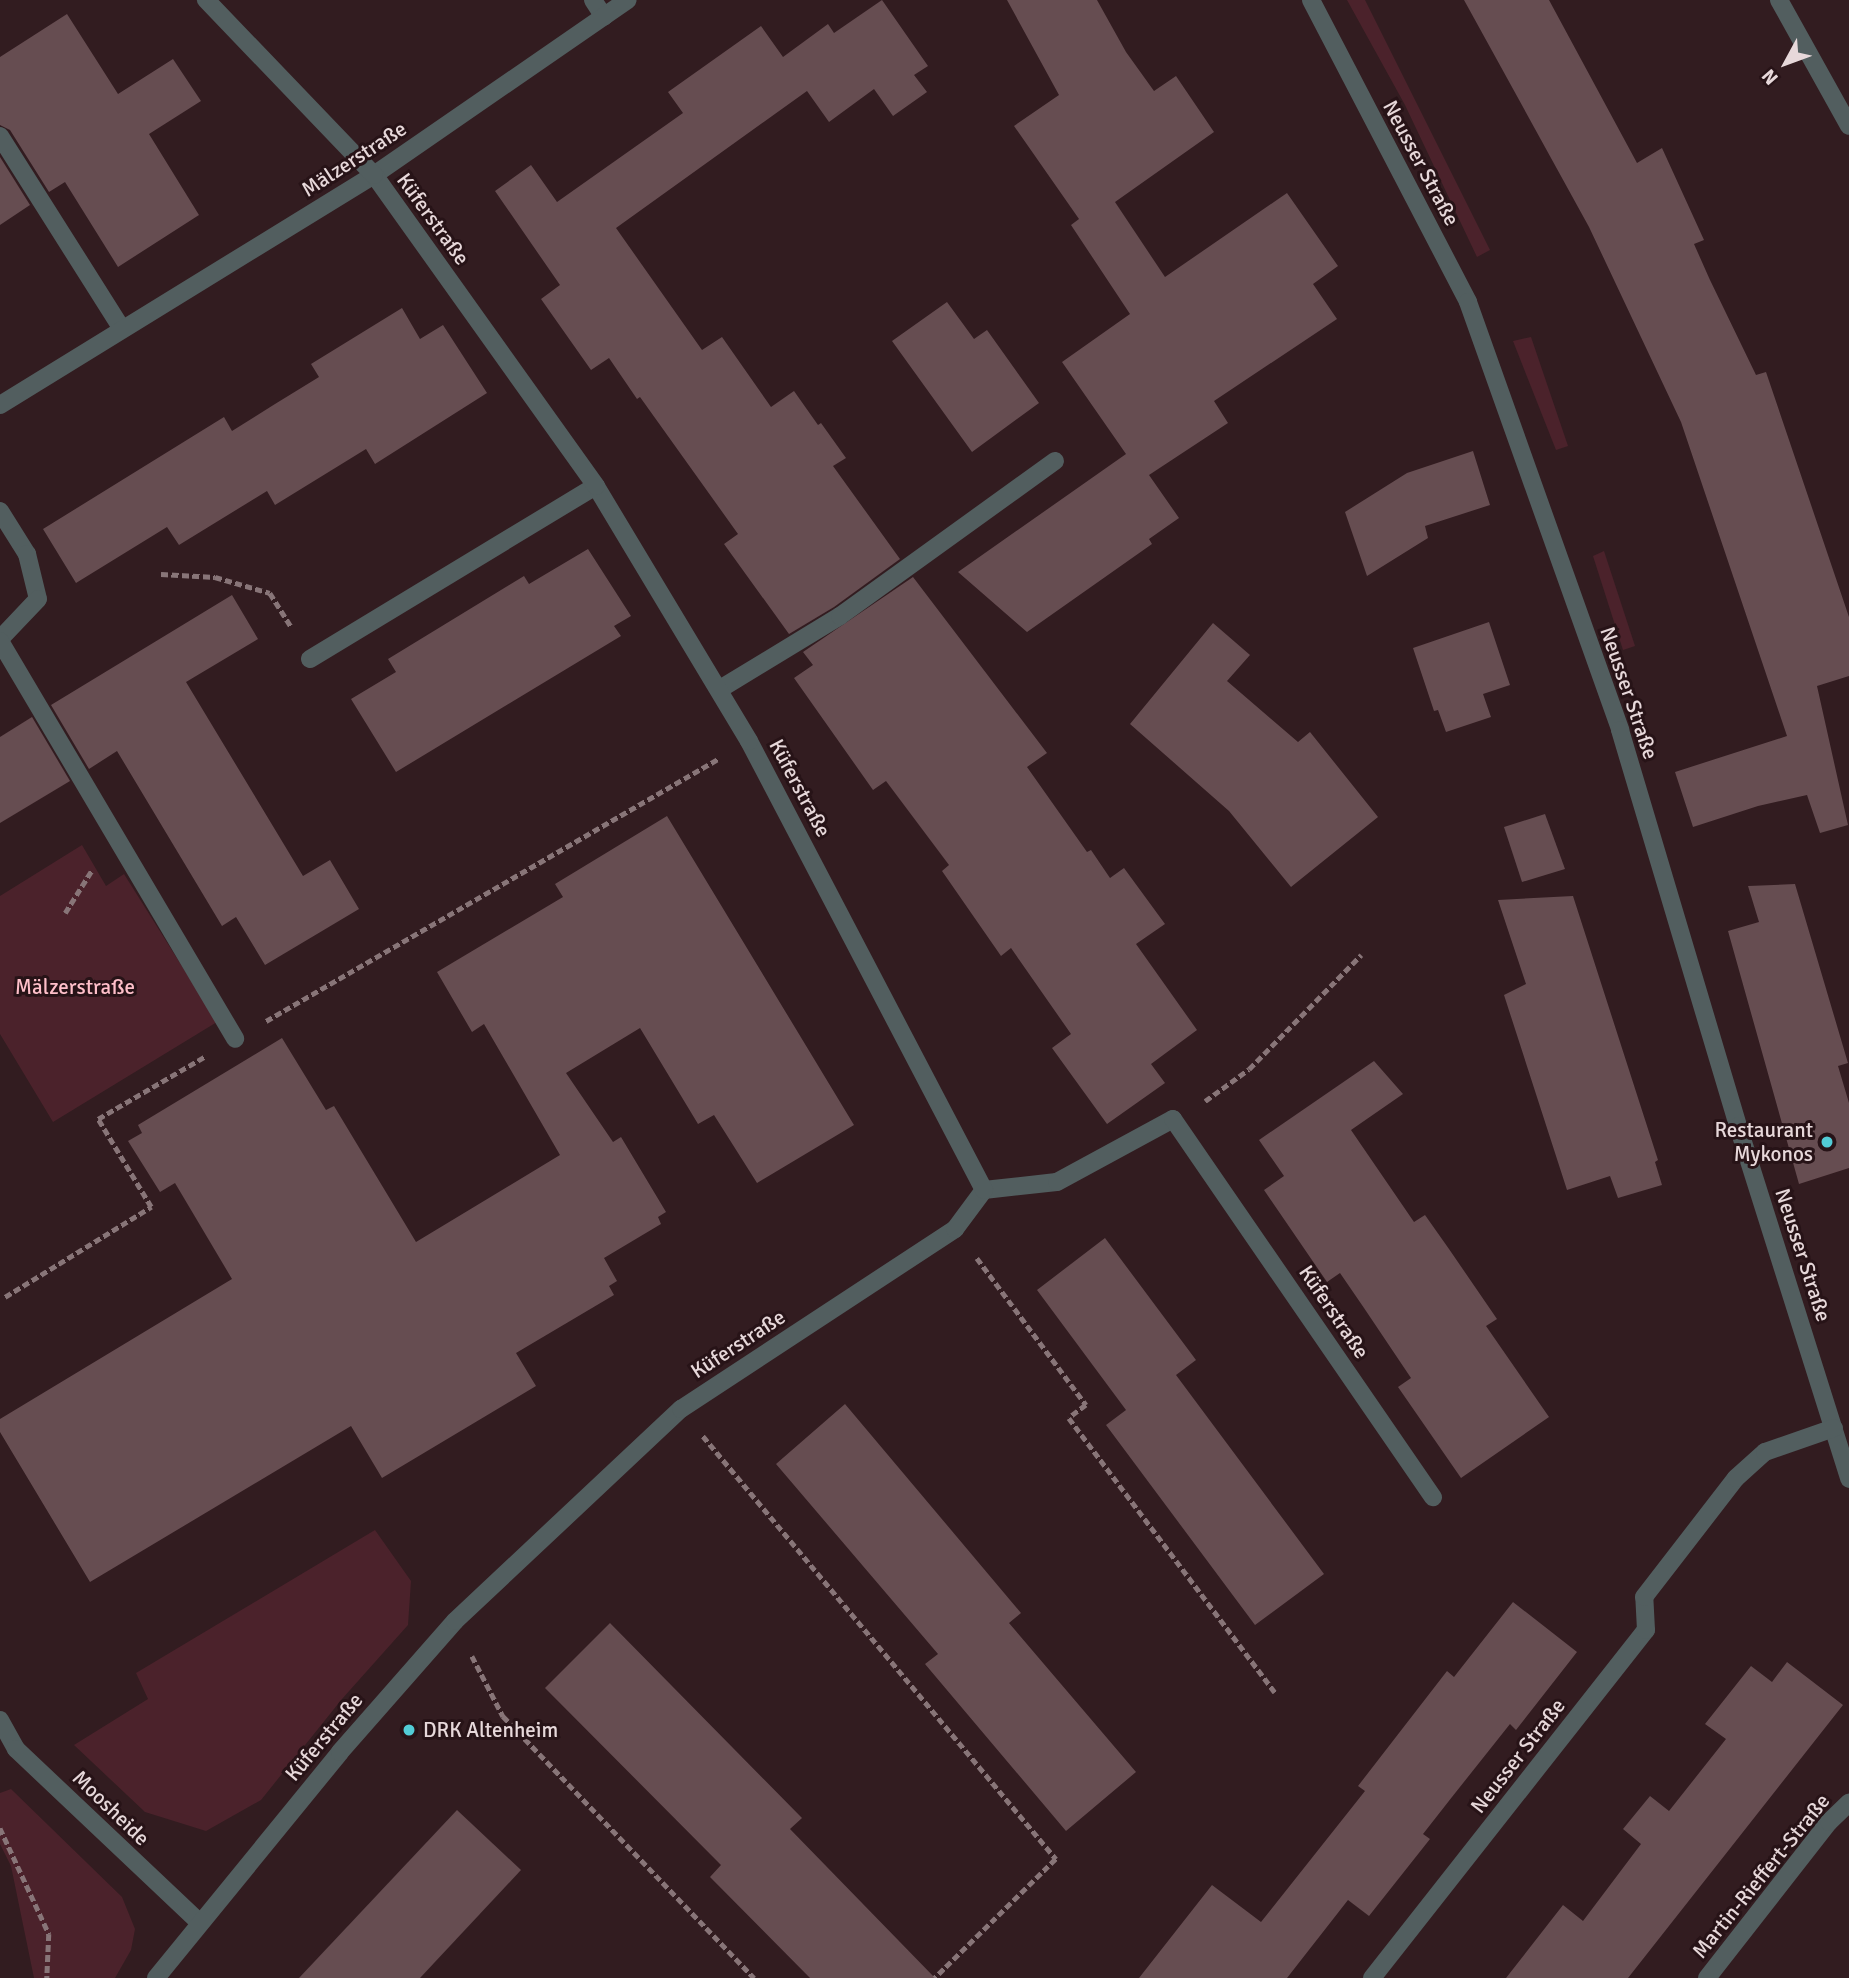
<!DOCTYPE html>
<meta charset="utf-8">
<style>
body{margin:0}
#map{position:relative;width:1849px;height:1978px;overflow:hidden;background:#321c20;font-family:Signika,sans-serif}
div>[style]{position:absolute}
.green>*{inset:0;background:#4b222b}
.building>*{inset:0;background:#664d51}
.path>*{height:4.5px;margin-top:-2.25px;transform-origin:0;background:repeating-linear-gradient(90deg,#887578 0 7px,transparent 0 10.5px)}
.minor>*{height:18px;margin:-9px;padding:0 9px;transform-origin:9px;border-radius:9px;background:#525e5f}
.dots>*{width:19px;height:19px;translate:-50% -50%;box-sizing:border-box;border:4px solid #271317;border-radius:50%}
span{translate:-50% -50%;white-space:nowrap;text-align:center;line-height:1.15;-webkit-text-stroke:6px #271317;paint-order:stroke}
.street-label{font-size:21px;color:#e7d8da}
.park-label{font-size:21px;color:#febfc9}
.poi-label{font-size:21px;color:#e7d8da}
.right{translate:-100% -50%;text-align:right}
.left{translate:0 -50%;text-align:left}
.north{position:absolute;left:1751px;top:28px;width:70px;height:70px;-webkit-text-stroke:5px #271317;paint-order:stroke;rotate:229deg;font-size:19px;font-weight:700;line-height:28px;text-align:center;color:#e7d8da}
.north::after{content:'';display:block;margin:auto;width:24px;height:32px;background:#e7d8da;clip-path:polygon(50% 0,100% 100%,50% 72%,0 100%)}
</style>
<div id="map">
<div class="green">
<i style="clip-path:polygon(1347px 0,1365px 0,1490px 250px,1477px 257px,1405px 105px)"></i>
<i style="clip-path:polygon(1531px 337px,1568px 446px,1556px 450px,1513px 341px)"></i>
<i style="clip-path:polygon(1604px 551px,1635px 646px,1623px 650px,1593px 556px)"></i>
<i style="clip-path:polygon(82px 845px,106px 886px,124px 874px,217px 1022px,53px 1122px,0 1034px,0 896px)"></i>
<i style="clip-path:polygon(375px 1530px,411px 1581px,408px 1625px,342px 1699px,261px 1800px,206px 1831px,145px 1812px,74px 1745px,148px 1699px,136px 1673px)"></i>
<i style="clip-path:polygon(11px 1789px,122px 1897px,135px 1929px,131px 1950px,115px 1978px,34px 1978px,11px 1866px,0 1844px,0 1793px)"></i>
</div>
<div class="building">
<i style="clip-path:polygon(882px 0,928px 66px,914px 75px,927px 92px,893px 116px,874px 89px,829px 122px,807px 91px,616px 228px,702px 350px,722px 337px,771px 407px,794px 391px,818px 425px,821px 423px,846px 458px,833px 466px,900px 559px,834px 607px,789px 634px,724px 544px,738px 534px,640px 397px,637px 399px,609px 358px,591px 370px,541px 299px,560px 285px,495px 191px,531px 165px,557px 202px,683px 113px,668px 92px,761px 26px,783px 57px,828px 24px,834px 33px)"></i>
<i style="clip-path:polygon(1007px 0,1097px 0,1126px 52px,1154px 91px,1176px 76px,1214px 132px,1115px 202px,1165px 277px,1287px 193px,1338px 266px,1313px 284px,1337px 319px,1214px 401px,1228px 423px,1149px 475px,1179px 518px,1149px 539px,1152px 544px,1027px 632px,958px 572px,1126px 454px,1062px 362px,1130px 314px,1071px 225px,1079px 219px,1014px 126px,1059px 95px)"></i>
<i style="clip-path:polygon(1464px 0,1549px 0,1637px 163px,1662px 148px,1704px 240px,1694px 244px,1710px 280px,1756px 375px,1766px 372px,1849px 617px,1849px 676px,1817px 686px,1848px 825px,1820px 833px,1807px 795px,1758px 806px,1693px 827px,1675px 772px,1787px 736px,1681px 422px,1589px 227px)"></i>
<i style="clip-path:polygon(67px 14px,118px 94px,173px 59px,201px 101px,149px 134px,199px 215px,118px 267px,65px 182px,49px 192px,10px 130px,0 125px,0 57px)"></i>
<i style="clip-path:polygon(0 157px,30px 205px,0 225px)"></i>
<i style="clip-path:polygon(947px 302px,974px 339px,987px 330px,1039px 403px,972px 452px,892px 341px)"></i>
<i style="clip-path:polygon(402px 308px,420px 339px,443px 325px,487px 393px,375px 464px,366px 449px,275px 505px,267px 491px,179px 545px,167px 527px,76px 583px,43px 529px,224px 417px,232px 431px,275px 404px,319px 377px,311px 364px)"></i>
<i style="clip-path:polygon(1473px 451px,1490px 505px,1425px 526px,1428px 538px,1367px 576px,1345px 512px,1407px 473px)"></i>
<i style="clip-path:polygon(588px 549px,631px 616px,614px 626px,621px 636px,396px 772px,351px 699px,396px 672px,388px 659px,524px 576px,529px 584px)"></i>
<i style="clip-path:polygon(913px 577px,1047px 753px,1027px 767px,1087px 852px,1091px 850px,1110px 878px,1124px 868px,1165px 924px,1136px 944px,1197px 1030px,1151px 1064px,1165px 1083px,1107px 1124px,1052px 1048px,1071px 1034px,1011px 948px,1001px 956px,942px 871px,949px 865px,886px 781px,873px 790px,794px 678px,813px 665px,803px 652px)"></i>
<i style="clip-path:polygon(232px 595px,258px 639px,186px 682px,303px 876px,330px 860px,359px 909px,265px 965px,236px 917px,222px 926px,117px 751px,89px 769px,51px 705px)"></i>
<i style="clip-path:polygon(1489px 622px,1510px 685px,1483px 694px,1491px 717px,1446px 732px,1438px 710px,1434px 711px,1413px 648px)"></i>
<i style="clip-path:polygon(1213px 623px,1250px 655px,1227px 681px,1298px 742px,1310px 732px,1378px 817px,1291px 887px,1229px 811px,1130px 724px)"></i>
<i style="clip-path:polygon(32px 717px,70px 781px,0 823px,0 737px)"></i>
<i style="clip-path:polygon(1545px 814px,1565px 869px,1522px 882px,1504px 827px)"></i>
<i style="clip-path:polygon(667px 816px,854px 1125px,757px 1183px,714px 1115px,698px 1124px,640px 1028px,566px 1073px,613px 1142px,621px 1137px,666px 1212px,658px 1217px,661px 1224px,604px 1258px,617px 1281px,609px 1286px,614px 1295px,516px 1353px,536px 1386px,382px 1478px,351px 1426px,90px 1582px,0 1432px,0 1419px,232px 1279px,175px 1183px,160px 1192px,128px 1141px,142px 1133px,138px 1125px,282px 1038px,326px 1110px,334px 1106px,416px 1242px,560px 1155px,484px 1024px,472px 1032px,437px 972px,563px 897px,555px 884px)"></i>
<i style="clip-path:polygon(1795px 884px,1848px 1063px,1838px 1066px,1849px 1103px,1849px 1168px,1799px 1184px,1728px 931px,1759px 922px,1748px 886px)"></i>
<i style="clip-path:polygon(1573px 896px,1658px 1160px,1655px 1162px,1662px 1185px,1618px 1198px,1610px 1176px,1567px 1190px,1504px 995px,1526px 984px,1498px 900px)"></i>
<i style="clip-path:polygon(1374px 1061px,1403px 1094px,1351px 1130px,1414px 1222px,1425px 1215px,1449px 1249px,1497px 1319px,1486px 1326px,1549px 1417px,1461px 1478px,1398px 1387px,1411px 1378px,1364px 1308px,1340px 1273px,1327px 1282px,1264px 1190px,1284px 1176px,1259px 1140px)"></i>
<i style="clip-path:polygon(1105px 1238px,1196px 1360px,1176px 1375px,1324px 1574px,1255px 1625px,1106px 1425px,1126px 1410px,1037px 1290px)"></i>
<i style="clip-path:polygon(845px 1404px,1021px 1613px,1009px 1623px,1136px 1772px,1066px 1831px,925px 1664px,938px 1654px,776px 1464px)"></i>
<i style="clip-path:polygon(1513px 1602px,1577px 1652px,1516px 1730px,1510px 1724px,1452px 1797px,1423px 1834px,1430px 1839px,1369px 1916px,1348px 1900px,1287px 1978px,1139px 1978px,1212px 1885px,1261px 1922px,1365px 1791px,1358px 1786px,1447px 1671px,1454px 1677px)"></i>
<i style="clip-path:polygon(610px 1623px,802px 1818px,790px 1829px,935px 1978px,810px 1978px,710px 1877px,721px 1865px,545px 1688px)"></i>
<i style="clip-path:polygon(1787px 1662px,1843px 1705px,1628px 1978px,1506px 1978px,1563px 1905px,1583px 1921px,1641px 1844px,1623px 1829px,1650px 1796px,1669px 1811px,1726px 1739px,1705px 1724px,1751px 1666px,1772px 1682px)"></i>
<i style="clip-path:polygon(457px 1810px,521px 1870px,420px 1978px,299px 1978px)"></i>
</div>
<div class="path">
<i style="left:161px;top:574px;width:54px;rotate:3.2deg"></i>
<i style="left:215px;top:577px;width:57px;rotate:16.2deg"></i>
<i style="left:270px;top:593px;width:41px;rotate:57.8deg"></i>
<i style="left:65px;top:913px;width:51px;rotate:-57.9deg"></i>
<i style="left:266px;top:1021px;width:522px;rotate:-30.1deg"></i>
<i style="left:1205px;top:1101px;width:54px;rotate:-36deg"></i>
<i style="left:1249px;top:1069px;width:160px;rotate:-45.5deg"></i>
<i style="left:977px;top:1258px;width:183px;rotate:53.4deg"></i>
<i style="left:1086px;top:1405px;width:21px;rotate:143deg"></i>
<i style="left:1069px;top:1418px;width:343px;rotate:53.1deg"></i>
<i style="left:5px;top:1297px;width:172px;rotate:-31.7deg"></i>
<i style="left:151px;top:1207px;width:103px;rotate:-121.1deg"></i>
<i style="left:98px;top:1119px;width:123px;rotate:-30.3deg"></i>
<i style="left:703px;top:1436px;width:551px;rotate:50.15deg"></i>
<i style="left:1056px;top:1859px;width:170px;rotate:135.5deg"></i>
<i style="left:472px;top:1656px;width:68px;rotate:62.7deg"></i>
<i style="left:503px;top:1716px;width:363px;rotate:46.2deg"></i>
<i style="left:0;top:1828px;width:117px;rotate:65.2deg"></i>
<i style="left:49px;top:1934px;width:44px;rotate:92.6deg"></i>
</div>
<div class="minor">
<i style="left:593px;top:0;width:20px;rotate:57deg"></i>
<i style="left:1311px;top:0;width:340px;rotate:62.5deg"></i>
<i style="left:1468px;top:302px;width:454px;rotate:70.4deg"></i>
<i style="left:1620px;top:730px;width:413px;rotate:73.4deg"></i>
<i style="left:1738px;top:1126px;width:370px;rotate:72.5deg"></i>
<i style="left:1779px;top:0;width:144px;rotate:60.9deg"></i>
<i style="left:0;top:136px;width:228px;rotate:57.7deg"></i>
<i style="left:0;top:405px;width:439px;rotate:-31.6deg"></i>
<i style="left:374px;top:175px;width:308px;rotate:-34.6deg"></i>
<i style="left:0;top:511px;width:51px;rotate:57.9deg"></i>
<i style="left:27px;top:554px;width:46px;rotate:76.3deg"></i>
<i style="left:38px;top:599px;width:55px;rotate:133.5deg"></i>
<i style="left:0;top:641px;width:462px;rotate:59.4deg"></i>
<i style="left:310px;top:659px;width:334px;rotate:-31.2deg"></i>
<i style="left:720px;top:689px;width:140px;rotate:-31.3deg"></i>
<i style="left:840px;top:616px;width:265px;rotate:-35.8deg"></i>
<i style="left:984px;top:1190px;width:73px;rotate:-6.3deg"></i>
<i style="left:1057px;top:1182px;width:132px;rotate:-28.5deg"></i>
<i style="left:1173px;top:1119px;width:459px;rotate:55.5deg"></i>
<i style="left:0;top:1720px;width:33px;rotate:61deg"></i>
<i style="left:16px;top:1749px;width:252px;rotate:43.4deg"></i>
<i style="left:156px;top:1978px;width:291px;rotate:-50.8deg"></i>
<i style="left:340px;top:1752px;width:174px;rotate:-48.7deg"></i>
<i style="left:455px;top:1621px;width:310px;rotate:-43.2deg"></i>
<i style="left:681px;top:1409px;width:328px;rotate:-33.3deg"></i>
<i style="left:955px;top:1229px;width:49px;rotate:-53.4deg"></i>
<i style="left:984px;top:1190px;width:507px;rotate:-117.63deg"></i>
<i style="left:749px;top:741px;width:297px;rotate:-121deg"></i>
<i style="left:596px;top:486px;width:382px;rotate:-125.5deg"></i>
<i style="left:374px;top:175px;width:243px;rotate:-133.8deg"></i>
<i style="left:1372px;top:1978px;width:443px;rotate:-51.8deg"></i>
<i style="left:1646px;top:1630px;width:33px;rotate:-93deg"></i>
<i style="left:1644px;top:1597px;width:150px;rotate:-52.3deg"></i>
<i style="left:1736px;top:1478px;width:39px;rotate:-42deg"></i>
<i style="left:1765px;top:1452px;width:73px;rotate:-19.2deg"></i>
<i style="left:1707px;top:1978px;width:198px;rotate:-52deg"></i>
<i style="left:1829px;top:1822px;width:28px;rotate:-44deg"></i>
</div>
<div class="dots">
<i style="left:1827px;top:1142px;background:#52ccd6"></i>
<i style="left:409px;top:1730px;background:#52ccd6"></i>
</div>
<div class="street-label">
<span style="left:354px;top:159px;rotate:-33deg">Mälzerstraße</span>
<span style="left:1421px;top:163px;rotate:62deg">Neusser Straße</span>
<span style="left:433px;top:219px;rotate:54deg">Küferstraße</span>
<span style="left:1629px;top:693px;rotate:71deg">Neusser Straße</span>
<span style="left:800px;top:788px;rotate:62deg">Küferstraße</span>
<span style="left:1803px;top:1255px;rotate:72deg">Neusser Straße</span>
<span style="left:1334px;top:1312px;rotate:56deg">Küferstraße</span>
<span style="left:738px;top:1344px;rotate:-33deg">Küferstraße</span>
<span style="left:324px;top:1737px;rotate:-50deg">Küferstraße</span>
<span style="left:1518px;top:1756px;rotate:-52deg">Neusser Straße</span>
<span style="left:111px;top:1808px;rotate:44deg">Moosheide</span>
<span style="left:1761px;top:1876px;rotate:-51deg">Martin-Rieffert-Straße</span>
</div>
<div class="park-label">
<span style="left:75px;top:987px">Mälzerstraße</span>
</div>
<div class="poi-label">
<span class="right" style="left:1813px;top:1142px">Restaurant<br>Mykonos</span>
<span class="left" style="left:423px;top:1730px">DRK Altenheim</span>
</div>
<div class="north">N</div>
</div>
